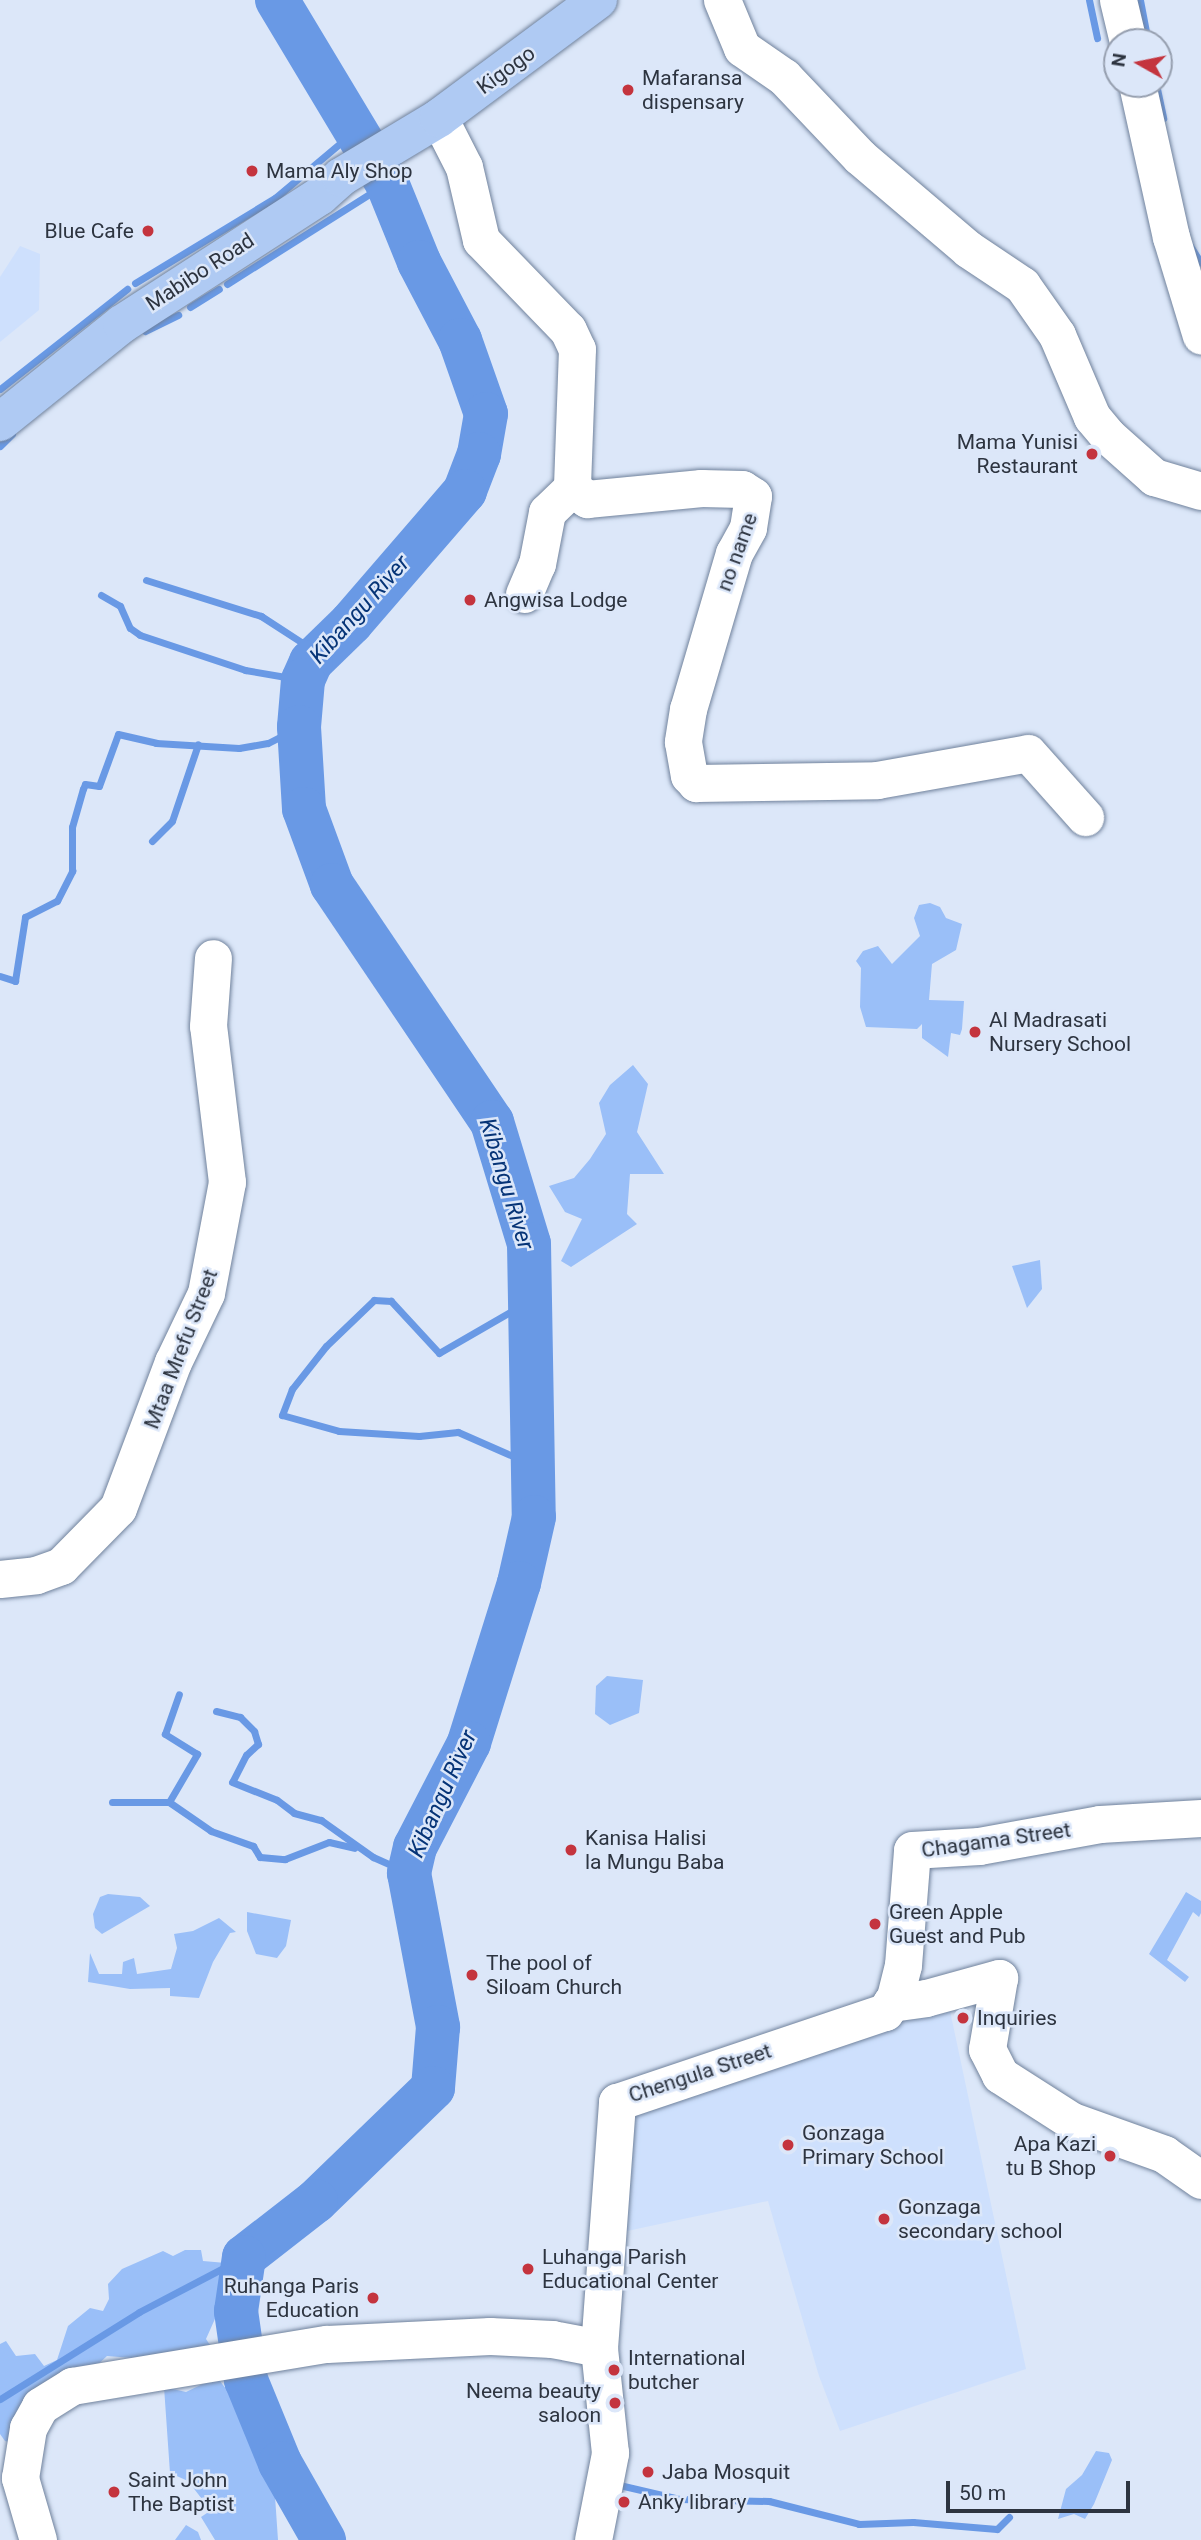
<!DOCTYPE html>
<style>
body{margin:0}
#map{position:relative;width:1201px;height:2540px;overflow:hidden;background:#dce7f9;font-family:Roboto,sans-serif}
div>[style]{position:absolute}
.built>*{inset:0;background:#cee0fd}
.green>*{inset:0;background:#9abff8}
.stream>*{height:7px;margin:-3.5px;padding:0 3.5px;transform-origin:3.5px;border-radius:3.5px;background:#6999e5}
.river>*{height:44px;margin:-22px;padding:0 22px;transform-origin:22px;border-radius:22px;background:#6999e5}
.roads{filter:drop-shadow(0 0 2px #70829c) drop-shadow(0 0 2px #70829c)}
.minor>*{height:37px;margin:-18.5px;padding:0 18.5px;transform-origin:18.5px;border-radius:18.5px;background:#fff}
.major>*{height:38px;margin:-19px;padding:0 19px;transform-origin:19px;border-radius:19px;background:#afcaf3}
.dots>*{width:19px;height:19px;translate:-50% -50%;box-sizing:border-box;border:4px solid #dce7f9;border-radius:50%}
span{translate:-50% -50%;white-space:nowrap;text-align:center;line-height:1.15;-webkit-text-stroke:5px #dce7f9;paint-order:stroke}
.street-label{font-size:21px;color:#2d3440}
.poi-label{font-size:21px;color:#2d3440}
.left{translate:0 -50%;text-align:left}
.right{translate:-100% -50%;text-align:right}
.water-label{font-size:23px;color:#063477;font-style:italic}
.north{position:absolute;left:1103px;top:28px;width:70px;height:70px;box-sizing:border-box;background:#dce7f9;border:2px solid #969faf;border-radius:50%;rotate:279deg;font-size:19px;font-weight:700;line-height:28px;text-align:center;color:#2d3440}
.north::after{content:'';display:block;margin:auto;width:24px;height:32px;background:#c4343e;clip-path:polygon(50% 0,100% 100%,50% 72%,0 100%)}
.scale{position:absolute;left:946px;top:2481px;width:184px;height:32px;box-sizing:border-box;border:4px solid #2d3440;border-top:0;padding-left:9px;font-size:21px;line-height:24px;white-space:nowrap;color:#2d3440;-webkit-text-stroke:5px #dce7f9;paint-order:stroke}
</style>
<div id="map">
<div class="built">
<i style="clip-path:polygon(20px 246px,40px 254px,39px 310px,0 342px,0 277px)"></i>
<i style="clip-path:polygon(949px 2006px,1026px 2369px,840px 2431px,819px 2376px,768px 2201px,627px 2231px,633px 2105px)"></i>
</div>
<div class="green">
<i style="clip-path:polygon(930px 903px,940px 907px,946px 918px,962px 924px,956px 950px,932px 964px,929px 1000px,964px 1001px,962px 1029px,960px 1035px,951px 1033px,948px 1057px,922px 1038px,922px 1024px,917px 1029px,866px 1027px,860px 1007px,861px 968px,856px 961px,863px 951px,878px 946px,892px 964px,920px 936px,914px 918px,919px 905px)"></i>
<i style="clip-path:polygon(633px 1065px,648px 1084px,637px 1132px,664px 1174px,630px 1174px,627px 1214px,637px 1224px,571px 1267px,561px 1261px,582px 1219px,565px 1212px,549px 1186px,574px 1178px,590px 1159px,606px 1134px,599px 1103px,610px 1085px)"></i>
<i style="clip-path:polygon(1040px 1260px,1042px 1289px,1027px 1308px,1012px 1266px)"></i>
<i style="clip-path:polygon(607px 1676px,643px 1680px,639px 1713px,610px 1725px,595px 1714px,596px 1686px)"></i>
<i style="clip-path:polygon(1186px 1892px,1201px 1901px,1201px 1913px,1199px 1917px,1193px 1912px,1167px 1960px,1189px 1977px,1185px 1982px,1149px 1954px)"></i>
<i style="clip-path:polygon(108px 1894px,140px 1897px,150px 1906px,102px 1934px,95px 1928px,93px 1914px,100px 1897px)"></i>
<i style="clip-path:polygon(247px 1912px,291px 1920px,286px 1946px,277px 1958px,256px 1954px,247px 1931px)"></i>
<i style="clip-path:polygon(219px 1918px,236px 1932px,230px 1933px,213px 1962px,199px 1998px,170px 1996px,170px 1988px,130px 1989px,88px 1982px,90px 1953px,99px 1974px,122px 1974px,123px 1962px,134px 1958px,137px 1974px,171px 1969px,177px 1948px,174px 1934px,193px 1931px)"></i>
<i style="clip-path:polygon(185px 2250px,201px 2250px,203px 2261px,226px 2263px,235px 2274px,206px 2339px,214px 2351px,145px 2359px,107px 2356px,13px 2443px,5px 2441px,0 2434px,0 2344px,6px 2341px,16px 2356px,35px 2354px,44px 2366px,57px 2360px,68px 2326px,90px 2308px,103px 2311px,109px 2299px,108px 2284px,122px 2269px,163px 2251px,173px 2256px)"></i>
<i style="clip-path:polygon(213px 2379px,219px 2380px,239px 2405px,257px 2437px,262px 2462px,273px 2467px,278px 2540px,215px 2540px,201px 2517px,207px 2513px,205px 2503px,188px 2481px,170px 2473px,164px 2387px,186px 2392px)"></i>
<i style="clip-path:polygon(1096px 2451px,1109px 2453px,1112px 2460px,1094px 2504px,1085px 2519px,1074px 2514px,1058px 2519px,1066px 2489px,1082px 2475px)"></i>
<i style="clip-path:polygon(186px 2525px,198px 2532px,201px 2540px,175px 2540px)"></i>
</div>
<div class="stream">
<i style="left:1089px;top:0;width:39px;rotate:78deg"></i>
<i style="left:1140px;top:0;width:43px;rotate:79.2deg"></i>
<i style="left:1156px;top:84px;width:35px;rotate:78deg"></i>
<i style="left:1189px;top:244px;width:22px;rotate:58deg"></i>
<i style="left:135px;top:283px;width:164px;rotate:-31.3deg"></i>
<i style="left:275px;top:198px;width:107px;rotate:-40.1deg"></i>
<i style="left:227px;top:284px;width:189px;rotate:-32.3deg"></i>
<i style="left:190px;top:307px;width:34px;rotate:-32deg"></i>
<i style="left:145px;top:331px;width:37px;rotate:-26deg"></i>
<i style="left:0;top:389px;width:162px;rotate:-38.2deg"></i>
<i style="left:0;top:446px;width:17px;rotate:-45deg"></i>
<i style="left:146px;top:580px;width:121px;rotate:17.4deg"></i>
<i style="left:261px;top:616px;width:48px;rotate:33deg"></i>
<i style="left:301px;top:642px;width:24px;rotate:7deg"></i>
<i style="left:101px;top:595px;width:22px;rotate:30deg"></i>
<i style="left:120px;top:606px;width:24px;rotate:66deg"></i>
<i style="left:130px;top:628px;width:12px;rotate:35deg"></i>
<i style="left:140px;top:635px;width:111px;rotate:18.4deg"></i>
<i style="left:245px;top:670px;width:59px;rotate:9.8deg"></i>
<i style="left:152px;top:841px;width:28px;rotate:-45deg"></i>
<i style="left:172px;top:821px;width:81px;rotate:-71.3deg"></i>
<i style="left:0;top:976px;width:16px;rotate:18deg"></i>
<i style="left:15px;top:981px;width:65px;rotate:-81.1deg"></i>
<i style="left:25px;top:917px;width:36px;rotate:-27deg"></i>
<i style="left:57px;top:901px;width:34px;rotate:-63deg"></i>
<i style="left:72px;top:871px;width:44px;rotate:-90deg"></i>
<i style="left:72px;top:827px;width:40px;rotate:-74deg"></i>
<i style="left:83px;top:789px;width:5px;rotate:-68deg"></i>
<i style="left:85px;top:784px;width:14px;rotate:8deg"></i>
<i style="left:99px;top:786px;width:55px;rotate:-69.9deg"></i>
<i style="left:118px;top:734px;width:39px;rotate:13deg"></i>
<i style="left:156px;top:743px;width:83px;rotate:3.4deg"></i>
<i style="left:239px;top:748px;width:29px;rotate:-10deg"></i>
<i style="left:268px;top:743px;width:35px;rotate:-27deg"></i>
<i style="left:529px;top:1301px;width:104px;rotate:150deg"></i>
<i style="left:439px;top:1353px;width:71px;rotate:-132.7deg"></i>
<i style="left:391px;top:1301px;width:17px;rotate:-177deg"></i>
<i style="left:374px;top:1300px;width:66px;rotate:136.2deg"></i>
<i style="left:326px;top:1346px;width:55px;rotate:128.3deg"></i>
<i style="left:292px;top:1389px;width:28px;rotate:111deg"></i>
<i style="left:282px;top:1415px;width:59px;rotate:15.7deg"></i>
<i style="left:339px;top:1431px;width:80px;rotate:3.6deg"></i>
<i style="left:419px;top:1436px;width:39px;rotate:-6deg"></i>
<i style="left:458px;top:1432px;width:80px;rotate:23.7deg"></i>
<i style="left:216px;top:1711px;width:25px;rotate:14deg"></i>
<i style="left:240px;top:1717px;width:20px;rotate:45deg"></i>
<i style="left:254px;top:1731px;width:14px;rotate:73deg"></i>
<i style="left:258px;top:1744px;width:16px;rotate:137deg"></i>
<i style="left:246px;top:1755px;width:30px;rotate:117deg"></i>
<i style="left:232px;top:1782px;width:48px;rotate:21.8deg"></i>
<i style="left:277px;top:1800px;width:21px;rotate:37deg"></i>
<i style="left:294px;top:1813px;width:28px;rotate:15deg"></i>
<i style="left:321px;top:1820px;width:64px;rotate:35.4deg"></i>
<i style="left:373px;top:1857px;width:39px;rotate:24deg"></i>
<i style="left:112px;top:1802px;width:57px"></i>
<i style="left:169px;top:1802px;width:51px;rotate:34.6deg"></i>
<i style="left:211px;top:1831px;width:45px;rotate:19.7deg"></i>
<i style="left:253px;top:1846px;width:13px;rotate:58deg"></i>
<i style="left:260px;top:1857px;width:25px;rotate:5deg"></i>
<i style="left:285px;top:1859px;width:47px;rotate:-21.1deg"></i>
<i style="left:329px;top:1842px;width:26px;rotate:13deg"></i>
<i style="left:169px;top:1802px;width:56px;rotate:-59.7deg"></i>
<i style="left:197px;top:1754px;width:38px;rotate:-148deg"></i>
<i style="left:165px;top:1734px;width:42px;rotate:-70.7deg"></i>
<i style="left:0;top:2399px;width:164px;rotate:-32deg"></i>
<i style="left:139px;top:2312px;width:119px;rotate:-27.6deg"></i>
<i style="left:615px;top:2484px;width:67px;rotate:13deg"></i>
<i style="left:680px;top:2499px;width:89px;rotate:1.3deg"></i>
<i style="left:769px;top:2501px;width:93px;rotate:14.3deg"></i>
<i style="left:859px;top:2524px;width:54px;rotate:-2.1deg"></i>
<i style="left:913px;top:2522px;width:84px;rotate:4.8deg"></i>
<i style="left:997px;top:2529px;width:17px;rotate:-45deg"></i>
</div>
<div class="river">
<i style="left:277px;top:0;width:214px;rotate:59deg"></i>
<i style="left:387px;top:183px;width:85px;rotate:67.9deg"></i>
<i style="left:419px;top:262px;width:88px;rotate:62.3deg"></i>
<i style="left:460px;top:340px;width:78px;rotate:70.6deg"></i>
<i style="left:486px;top:414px;width:41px;rotate:99.9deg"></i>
<i style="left:479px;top:454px;width:40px;rotate:111deg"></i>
<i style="left:465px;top:491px;width:174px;rotate:130.8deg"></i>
<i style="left:351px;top:623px;width:56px;rotate:135.7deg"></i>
<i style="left:311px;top:662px;width:20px;rotate:114deg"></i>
<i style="left:303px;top:680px;width:47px;rotate:94.9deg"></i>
<i style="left:299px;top:727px;width:82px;rotate:86.5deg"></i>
<i style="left:304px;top:809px;width:81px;rotate:69.8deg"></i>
<i style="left:332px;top:885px;width:286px;rotate:56deg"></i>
<i style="left:492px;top:1122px;width:127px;rotate:73.1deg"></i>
<i style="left:529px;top:1244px;width:273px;rotate:89deg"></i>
<i style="left:534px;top:1517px;width:68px;rotate:102.8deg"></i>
<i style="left:519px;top:1583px;width:168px;rotate:107.4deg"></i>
<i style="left:469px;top:1743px;width:117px;rotate:117.4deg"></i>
<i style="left:415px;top:1847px;width:27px;rotate:103deg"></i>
<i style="left:409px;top:1873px;width:157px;rotate:79.3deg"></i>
<i style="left:438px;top:2027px;width:61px;rotate:94.7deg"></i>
<i style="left:433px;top:2088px;width:163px;rotate:136deg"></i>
<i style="left:316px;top:2201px;width:91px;rotate:142.1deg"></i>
<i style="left:244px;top:2257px;width:55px;rotate:98.4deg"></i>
<i style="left:236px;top:2311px;width:70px;rotate:81.8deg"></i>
<i style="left:246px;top:2380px;width:90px;rotate:67.7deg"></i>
<i style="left:280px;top:2463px;width:89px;rotate:60.3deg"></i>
</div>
<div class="roads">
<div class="minor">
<i style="left:722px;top:0;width:52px;rotate:67.4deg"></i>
<i style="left:742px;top:48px;width:51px;rotate:34.6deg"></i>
<i style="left:784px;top:77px;width:110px;rotate:46.5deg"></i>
<i style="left:860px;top:157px;width:142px;rotate:40.4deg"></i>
<i style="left:968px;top:249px;width:65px;rotate:33.7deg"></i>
<i style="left:1022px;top:285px;width:61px;rotate:55deg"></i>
<i style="left:1057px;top:335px;width:89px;rotate:66.9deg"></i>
<i style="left:1092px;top:417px;width:25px;rotate:50deg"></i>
<i style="left:1108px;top:436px;width:62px;rotate:41.7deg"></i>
<i style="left:1154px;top:477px;width:49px;rotate:16.6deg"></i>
<i style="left:1118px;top:0;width:43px;rotate:76.6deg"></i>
<i style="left:1137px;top:84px;width:157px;rotate:77.5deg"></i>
<i style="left:1171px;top:237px;width:103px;rotate:73.1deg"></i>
<i style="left:439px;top:118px;width:55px;rotate:63deg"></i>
<i style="left:464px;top:167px;width:75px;rotate:76.9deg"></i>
<i style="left:481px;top:240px;width:125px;rotate:46deg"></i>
<i style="left:568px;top:330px;width:21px;rotate:65deg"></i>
<i style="left:577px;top:349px;width:139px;rotate:92.1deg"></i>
<i style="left:572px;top:488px;width:19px;rotate:36deg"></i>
<i style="left:587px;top:499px;width:115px;rotate:-5.5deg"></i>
<i style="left:701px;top:488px;width:41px;rotate:1.4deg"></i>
<i style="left:742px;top:489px;width:13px;rotate:32deg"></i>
<i style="left:753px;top:496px;width:32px;rotate:99deg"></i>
<i style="left:748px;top:528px;width:29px;rotate:119deg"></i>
<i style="left:734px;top:553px;width:163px;rotate:106.4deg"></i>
<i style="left:688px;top:709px;width:33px;rotate:99deg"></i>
<i style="left:683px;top:742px;width:34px;rotate:80deg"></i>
<i style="left:689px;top:775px;width:11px;rotate:49deg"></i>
<i style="left:696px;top:783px;width:181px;rotate:-0.9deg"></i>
<i style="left:877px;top:780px;width:153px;rotate:-10.1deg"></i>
<i style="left:1028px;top:753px;width:86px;rotate:48.3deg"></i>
<i style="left:524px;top:594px;width:33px;rotate:-67deg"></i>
<i style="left:537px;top:564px;width:53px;rotate:-79.1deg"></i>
<i style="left:547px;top:512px;width:35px;rotate:-44deg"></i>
<i style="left:0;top:1579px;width:36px;rotate:-6deg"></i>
<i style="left:36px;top:1575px;width:27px;rotate:-20deg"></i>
<i style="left:61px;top:1566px;width:81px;rotate:-45.5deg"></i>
<i style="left:118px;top:1508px;width:156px;rotate:-69.4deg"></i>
<i style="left:173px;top:1362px;width:76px;rotate:-64.4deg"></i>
<i style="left:206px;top:1293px;width:113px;rotate:-79.3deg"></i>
<i style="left:227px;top:1182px;width:157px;rotate:-96.9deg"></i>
<i style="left:208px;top:1026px;width:68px;rotate:-85.8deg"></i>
<i style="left:891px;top:2003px;width:35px;rotate:-8deg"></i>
<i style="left:926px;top:1998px;width:76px;rotate:-15.3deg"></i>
<i style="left:999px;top:1978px;width:72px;rotate:99.6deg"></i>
<i style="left:987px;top:2049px;width:29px;rotate:63deg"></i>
<i style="left:1000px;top:2075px;width:85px;rotate:32.6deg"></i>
<i style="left:1072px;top:2121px;width:98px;rotate:19.7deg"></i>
<i style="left:1164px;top:2154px;width:45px;rotate:35.1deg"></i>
<i style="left:38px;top:2540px;width:65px;rotate:-106.2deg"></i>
<i style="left:20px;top:2478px;width:51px;rotate:-80.9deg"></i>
<i style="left:28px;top:2428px;width:25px;rotate:-61deg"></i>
<i style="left:40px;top:2406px;width:38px;rotate:-32deg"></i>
<i style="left:72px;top:2386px;width:258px;rotate:-9.4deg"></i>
<i style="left:327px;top:2344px;width:163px;rotate:-2.8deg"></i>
<i style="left:490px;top:2336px;width:62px;rotate:2.8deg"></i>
<i style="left:552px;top:2339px;width:48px;rotate:10.8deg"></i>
<i style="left:593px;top:2540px;width:89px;rotate:-78.9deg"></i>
<i style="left:610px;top:2453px;width:106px;rotate:-96deg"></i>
<i style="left:599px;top:2348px;width:247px;rotate:-85.8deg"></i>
<i style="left:617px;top:2102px;width:283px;rotate:-18.6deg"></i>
<i style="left:885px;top:2012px;width:18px;rotate:-56deg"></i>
<i style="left:895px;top:1997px;width:33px;rotate:-76deg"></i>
<i style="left:903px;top:1965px;width:115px;rotate:-85.5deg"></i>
<i style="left:912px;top:1850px;width:67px;rotate:-3.4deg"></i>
<i style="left:979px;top:1846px;width:123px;rotate:-10.3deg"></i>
<i style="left:1100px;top:1824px;width:101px;rotate:-3.4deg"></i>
</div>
<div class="major">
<i style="left:0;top:422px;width:156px;rotate:-38.8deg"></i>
<i style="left:122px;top:324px;width:236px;rotate:-32.9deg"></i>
<i style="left:320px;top:196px;width:28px;rotate:-42deg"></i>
<i style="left:341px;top:177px;width:114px;rotate:-31deg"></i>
<i style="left:439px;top:118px;width:198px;rotate:-36.6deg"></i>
</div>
</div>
<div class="dots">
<i style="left:628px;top:90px;background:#c4343e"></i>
<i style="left:252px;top:171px;background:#c4343e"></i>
<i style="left:148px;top:231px;background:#c4343e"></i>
<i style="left:1092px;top:454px;background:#c4343e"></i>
<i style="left:470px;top:600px;background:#c4343e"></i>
<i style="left:975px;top:1032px;background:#c4343e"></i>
<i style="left:571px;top:1850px;background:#c4343e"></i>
<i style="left:875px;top:1924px;background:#c4343e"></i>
<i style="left:472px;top:1975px;background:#c4343e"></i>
<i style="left:963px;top:2018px;background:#c4343e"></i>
<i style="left:788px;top:2145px;background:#c4343e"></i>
<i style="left:1110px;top:2156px;background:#c4343e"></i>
<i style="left:884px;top:2219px;background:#c4343e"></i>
<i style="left:528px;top:2269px;background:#c4343e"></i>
<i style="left:373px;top:2298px;background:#c4343e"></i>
<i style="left:614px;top:2370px;background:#c4343e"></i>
<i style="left:615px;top:2403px;background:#c4343e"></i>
<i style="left:648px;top:2472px;background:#c4343e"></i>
<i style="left:114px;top:2492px;background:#c4343e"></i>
<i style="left:624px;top:2502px;background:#c4343e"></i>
</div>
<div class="street-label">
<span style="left:506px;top:70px;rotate:-36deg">Kigogo</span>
<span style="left:200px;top:272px;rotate:-33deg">Mabibo Road</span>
<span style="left:737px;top:552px;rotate:-70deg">no name</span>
<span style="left:181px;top:1349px;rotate:-69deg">Mtaa Mrefu Street</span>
<span style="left:996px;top:1840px;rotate:-8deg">Chagama Street</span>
<span style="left:700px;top:2073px;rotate:-18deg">Chengula Street</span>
</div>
<div class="poi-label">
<span class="left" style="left:642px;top:90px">Mafaransa<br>dispensary</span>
<span class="left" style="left:266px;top:171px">Mama Aly Shop</span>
<span class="right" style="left:134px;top:231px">Blue Cafe</span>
<span class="right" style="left:1078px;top:454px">Mama Yunisi<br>Restaurant</span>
<span class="left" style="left:484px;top:600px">Angwisa Lodge</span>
<span class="left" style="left:989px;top:1032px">Al Madrasati<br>Nursery School</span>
<span class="left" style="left:585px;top:1850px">Kanisa Halisi<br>la Mungu Baba</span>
<span class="left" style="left:889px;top:1924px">Green Apple<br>Guest and Pub</span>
<span class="left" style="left:486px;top:1975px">The pool of<br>Siloam Church</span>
<span class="left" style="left:977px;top:2018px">Inquiries</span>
<span class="left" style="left:802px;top:2145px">Gonzaga<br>Primary School</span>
<span class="right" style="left:1096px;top:2156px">Apa Kazi<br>tu B Shop</span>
<span class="left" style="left:898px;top:2219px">Gonzaga<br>secondary school</span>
<span class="left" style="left:542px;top:2269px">Luhanga Parish<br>Educational Center</span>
<span class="right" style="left:359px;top:2298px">Ruhanga Paris<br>Education</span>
<span class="left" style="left:628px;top:2370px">International<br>butcher</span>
<span class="right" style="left:601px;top:2403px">Neema beauty<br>saloon</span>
<span class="left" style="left:662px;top:2472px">Jaba Mosquit</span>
<span class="left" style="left:128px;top:2492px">Saint John<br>The Baptist</span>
<span class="left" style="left:638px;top:2502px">Anky library</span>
</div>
<div class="water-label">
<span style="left:360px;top:610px;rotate:-48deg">Kibangu River</span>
<span style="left:506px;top:1184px;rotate:73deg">Kibangu River</span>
<span style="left:443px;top:1794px;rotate:-66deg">Kibangu River</span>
</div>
<div class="north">N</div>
<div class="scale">50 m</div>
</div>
